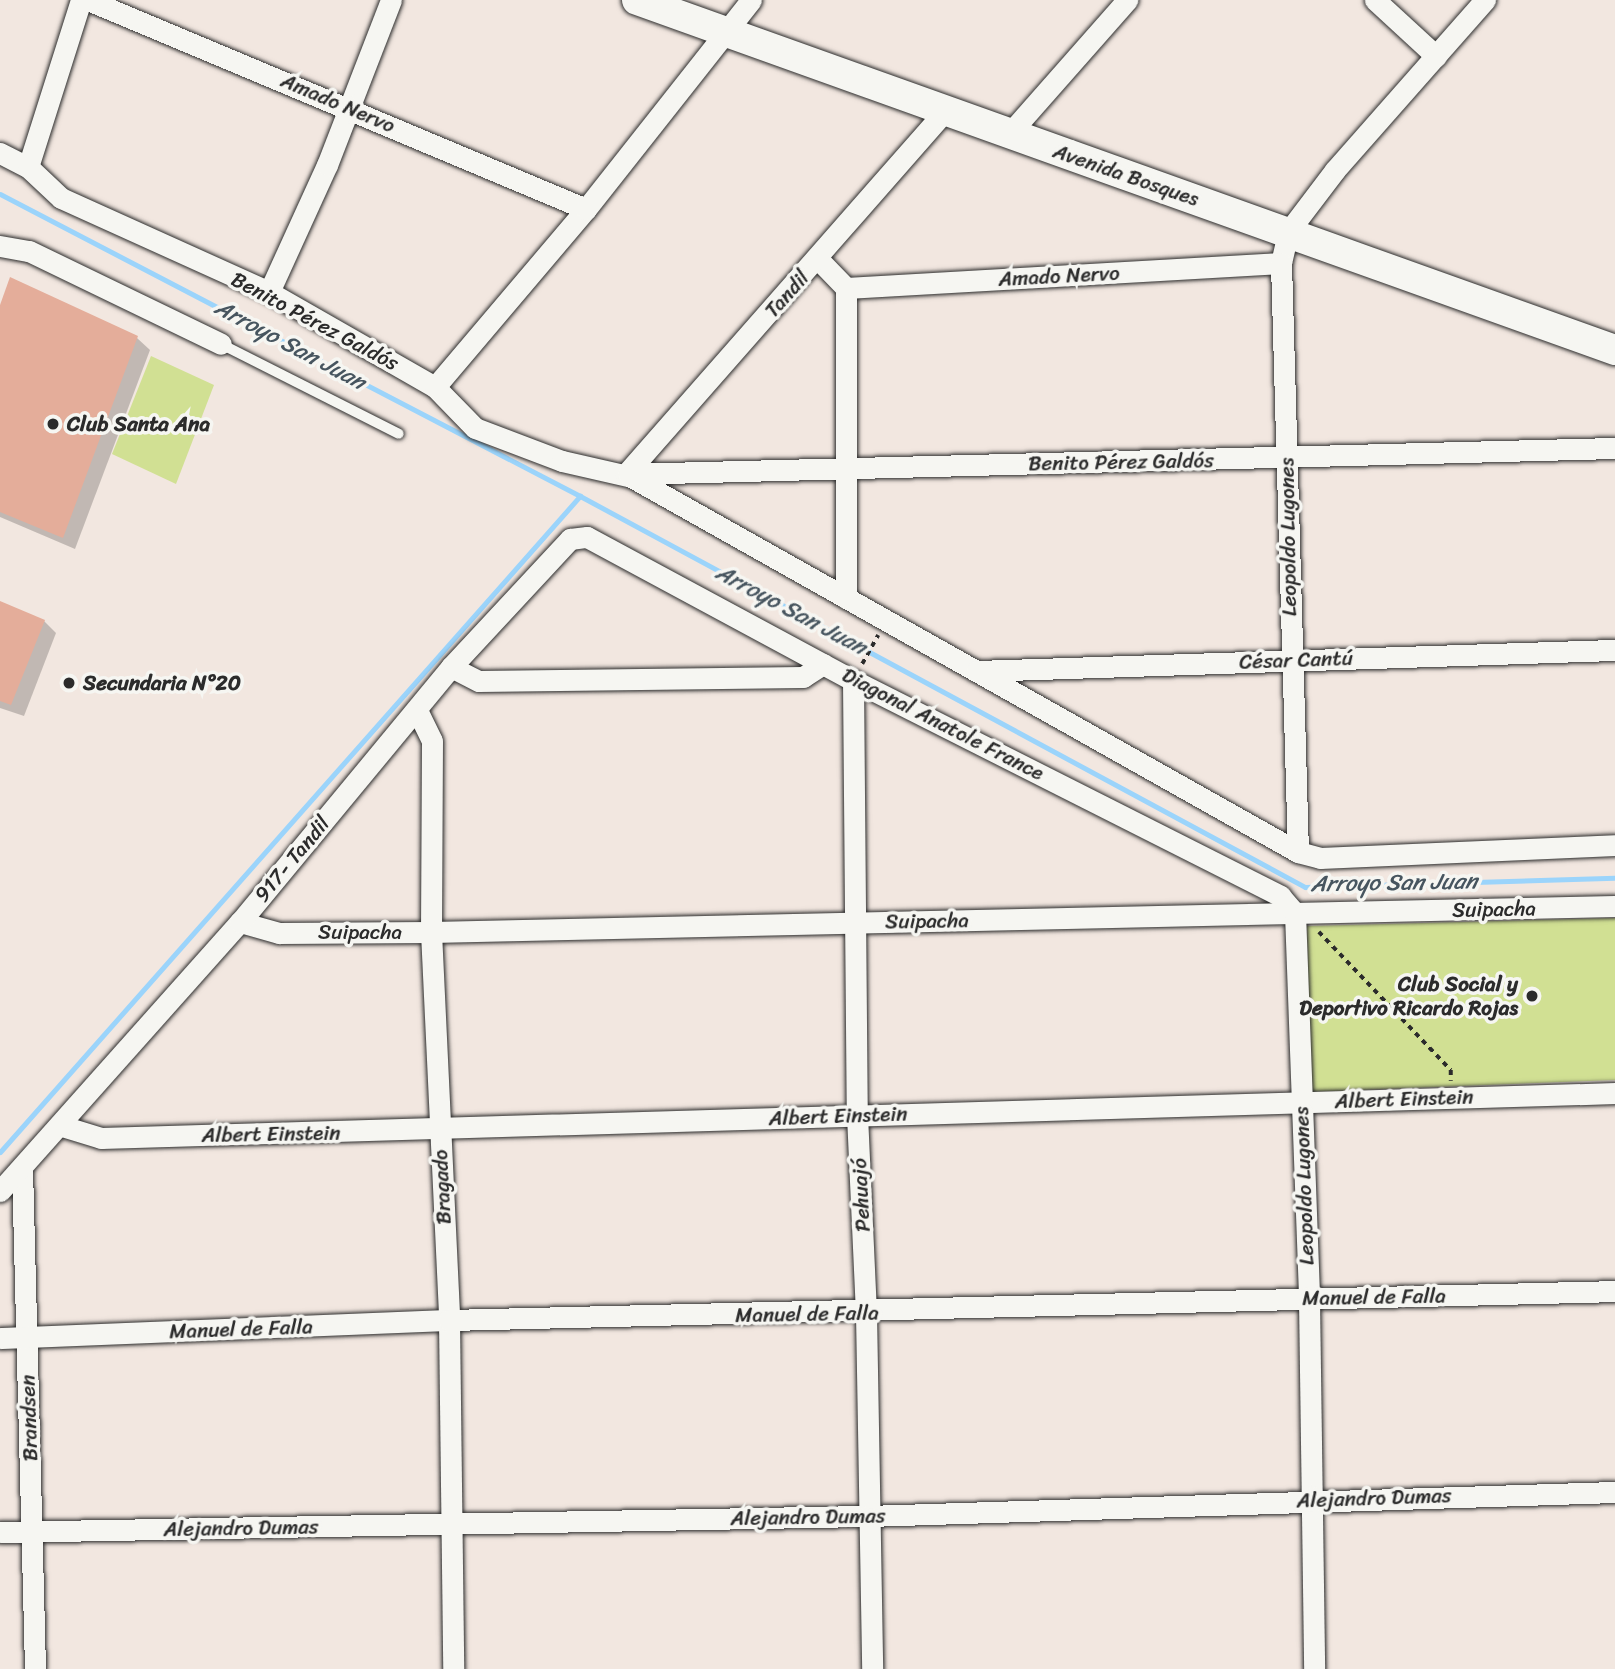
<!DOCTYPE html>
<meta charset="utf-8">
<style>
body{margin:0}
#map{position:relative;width:1615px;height:1669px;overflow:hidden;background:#f2e7e0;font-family:Sriracha,sans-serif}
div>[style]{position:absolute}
.green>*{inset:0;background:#d1e093}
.shadow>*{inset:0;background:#0003}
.stream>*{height:5px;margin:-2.5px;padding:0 2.5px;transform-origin:2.5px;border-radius:2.5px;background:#9bd4fb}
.building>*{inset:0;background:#e4ad9a}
.path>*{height:3.5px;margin-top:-1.75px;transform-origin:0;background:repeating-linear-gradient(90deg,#2b2b2b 0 5px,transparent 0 10px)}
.roads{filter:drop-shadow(0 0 2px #2b2b2b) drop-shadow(0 0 2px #2b2b2b)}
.service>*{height:10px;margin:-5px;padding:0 5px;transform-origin:5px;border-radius:5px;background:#f6f6f2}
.minor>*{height:21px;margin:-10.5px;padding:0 10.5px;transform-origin:10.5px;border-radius:10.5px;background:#f6f6f2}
.secondary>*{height:30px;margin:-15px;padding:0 15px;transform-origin:15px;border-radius:15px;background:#f6f6f2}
.dots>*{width:19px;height:19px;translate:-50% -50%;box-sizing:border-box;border:4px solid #f6f6f2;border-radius:50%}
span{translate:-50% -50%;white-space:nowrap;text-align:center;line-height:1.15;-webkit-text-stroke:7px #f6f6f2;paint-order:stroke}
.street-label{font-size:21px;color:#2b2b2b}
.poi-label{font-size:21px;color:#2b2b2b;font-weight:700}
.left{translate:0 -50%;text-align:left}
.right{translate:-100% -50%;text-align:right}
.water-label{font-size:23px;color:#47555f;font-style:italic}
</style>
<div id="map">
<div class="green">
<i style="clip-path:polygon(151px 356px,214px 385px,176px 484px,112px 454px)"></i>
<i style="clip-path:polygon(1615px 918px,1615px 1080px,1310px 1092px,1307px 926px)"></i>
</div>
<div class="shadow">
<i style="clip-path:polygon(0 310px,137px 338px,150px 350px,75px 549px,0 517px)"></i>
<i style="clip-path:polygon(0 603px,44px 621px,56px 633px,24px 716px,0 708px)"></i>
</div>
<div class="stream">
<i style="left:0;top:194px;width:654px;rotate:27.51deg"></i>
<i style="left:580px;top:496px;width:824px;rotate:28.34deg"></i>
<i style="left:1305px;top:887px;width:310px;rotate:-1.7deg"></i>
<i style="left:0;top:1152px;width:876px;rotate:-48.52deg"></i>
</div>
<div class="building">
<i style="clip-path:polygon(10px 277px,138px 336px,63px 538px,0 512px,0 305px)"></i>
<i style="clip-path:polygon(0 601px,45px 620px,11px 705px,0 701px)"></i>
</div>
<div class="path">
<i style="left:862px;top:664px;width:33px;rotate:-61deg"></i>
<i style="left:1319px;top:932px;width:191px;rotate:46.3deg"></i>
<i style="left:1451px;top:1070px;width:11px;rotate:90deg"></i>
</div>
<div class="roads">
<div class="service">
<i style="left:221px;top:344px;width:199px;rotate:26.8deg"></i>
</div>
<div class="minor">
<i style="left:88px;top:0;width:540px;rotate:22.77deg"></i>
<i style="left:1375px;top:0;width:83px;rotate:42.6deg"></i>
<i style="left:1009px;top:134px;width:179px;rotate:-48.6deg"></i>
<i style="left:0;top:153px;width:31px;rotate:27deg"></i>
<i style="left:28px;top:167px;width:45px;rotate:43.2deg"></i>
<i style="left:61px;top:198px;width:228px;rotate:24.3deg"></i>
<i style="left:269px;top:292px;width:191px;rotate:29.8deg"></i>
<i style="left:435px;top:387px;width:57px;rotate:45.7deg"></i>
<i style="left:475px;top:428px;width:93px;rotate:20.8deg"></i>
<i style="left:562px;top:461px;width:72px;rotate:12.9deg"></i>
<i style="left:28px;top:167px;width:175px;rotate:-72.4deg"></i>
<i style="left:0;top:246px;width:29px;rotate:10deg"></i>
<i style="left:29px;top:251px;width:213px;rotate:25.8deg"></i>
<i style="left:818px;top:259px;width:40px;rotate:46deg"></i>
<i style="left:846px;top:288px;width:436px;rotate:-3.3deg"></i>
<i style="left:1281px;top:263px;width:32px;rotate:-77deg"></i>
<i style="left:1288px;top:232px;width:78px;rotate:-52.8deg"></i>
<i style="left:1335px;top:170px;width:227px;rotate:-48.6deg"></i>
<i style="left:1281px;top:263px;width:589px;rotate:88.35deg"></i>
<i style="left:846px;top:288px;width:310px;rotate:90deg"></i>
<i style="left:269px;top:292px;width:140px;rotate:-65.5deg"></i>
<i style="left:327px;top:165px;width:177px;rotate:-68.8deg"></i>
<i style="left:435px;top:387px;width:233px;rotate:-49.7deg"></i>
<i style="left:586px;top:209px;width:266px;rotate:-51.7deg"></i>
<i style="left:626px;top:474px;width:771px;rotate:29.36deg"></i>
<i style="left:1298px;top:852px;width:23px;rotate:15deg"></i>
<i style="left:1320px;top:858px;width:295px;rotate:-2.5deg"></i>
<i style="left:626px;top:474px;width:483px;rotate:-48.7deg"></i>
<i style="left:628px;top:474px;width:987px;rotate:-1.51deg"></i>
<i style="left:451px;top:667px;width:31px;rotate:27deg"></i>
<i style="left:479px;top:681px;width:324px;rotate:-0.7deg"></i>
<i style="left:803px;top:677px;width:24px;rotate:-33deg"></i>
<i style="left:977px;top:671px;width:638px;rotate:-1.89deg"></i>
<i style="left:853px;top:680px;width:435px;rotate:89.5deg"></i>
<i style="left:857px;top:1115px;width:198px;rotate:87.4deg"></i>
<i style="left:866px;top:1313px;width:356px;rotate:89deg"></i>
<i style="left:417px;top:710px;width:34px;rotate:64deg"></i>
<i style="left:432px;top:741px;width:191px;rotate:90.3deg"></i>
<i style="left:431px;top:932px;width:388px;rotate:87.3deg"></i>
<i style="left:449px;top:1320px;width:349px;rotate:89.3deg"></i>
<i style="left:240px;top:922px;width:41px;rotate:15.8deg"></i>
<i style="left:279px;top:933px;width:152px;rotate:-0.4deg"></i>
<i style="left:431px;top:932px;width:1184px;rotate:-1.26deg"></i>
<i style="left:62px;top:1126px;width:41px;rotate:17.1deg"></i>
<i style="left:101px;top:1138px;width:1515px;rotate:-1.7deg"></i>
<i style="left:22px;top:1168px;width:501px;rotate:88.51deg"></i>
<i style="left:0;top:1191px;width:361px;rotate:-48.3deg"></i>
<i style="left:240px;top:922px;width:331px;rotate:-50.4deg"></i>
<i style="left:451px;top:667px;width:175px;rotate:-47.1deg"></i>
<i style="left:570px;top:539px;width:17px;rotate:-7deg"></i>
<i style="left:587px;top:537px;width:302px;rotate:28.3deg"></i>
<i style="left:853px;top:680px;width:479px;rotate:26.8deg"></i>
<i style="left:1280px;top:896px;width:23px;rotate:49deg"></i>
<i style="left:1295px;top:913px;width:386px;rotate:87.9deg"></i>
<i style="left:1309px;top:1299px;width:370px;rotate:89.2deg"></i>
<i style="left:0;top:1338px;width:449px;rotate:-2.3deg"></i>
<i style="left:449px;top:1320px;width:1166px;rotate:-1.42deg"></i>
<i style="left:0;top:1532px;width:868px;rotate:-1.06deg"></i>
<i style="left:868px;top:1516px;width:747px;rotate:-1.84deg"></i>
</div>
<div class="secondary">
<i style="left:637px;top:0;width:1039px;rotate:19.69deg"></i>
</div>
</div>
<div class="dots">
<i style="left:53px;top:424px;background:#2b2b2b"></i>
<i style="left:69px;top:683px;background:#2b2b2b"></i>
<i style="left:1532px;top:996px;background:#2b2b2b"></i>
</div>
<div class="street-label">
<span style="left:338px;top:103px;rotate:23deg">Amado Nervo</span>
<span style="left:1126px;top:175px;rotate:19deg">Avenida Bosques</span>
<span style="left:1059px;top:276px;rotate:-3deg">Amado Nervo</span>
<span style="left:787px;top:294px;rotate:-48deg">Tandil</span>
<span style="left:315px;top:321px;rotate:28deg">Benito Pérez Galdós</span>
<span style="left:1121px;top:462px;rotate:-1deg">Benito Pérez Galdós</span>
<span style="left:1288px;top:537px;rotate:-91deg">Leopoldo Lugones</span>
<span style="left:1296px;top:660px;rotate:-2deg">César Cantú</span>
<span style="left:943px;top:724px;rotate:27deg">Diagonal Anatole France</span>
<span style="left:292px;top:859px;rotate:-50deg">917- Tandil</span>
<span style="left:1494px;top:909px;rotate:-1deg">Suipacha</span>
<span style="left:927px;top:921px;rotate:-1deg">Suipacha</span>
<span style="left:360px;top:932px">Suipacha</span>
<span style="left:1404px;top:1099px;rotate:-2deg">Albert Einstein</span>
<span style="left:838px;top:1116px;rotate:-2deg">Albert Einstein</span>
<span style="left:271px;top:1134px;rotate:-1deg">Albert Einstein</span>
<span style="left:1304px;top:1186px;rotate:-92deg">Leopoldo Lugones</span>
<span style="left:442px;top:1187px;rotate:-93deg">Bragado</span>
<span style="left:861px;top:1195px;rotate:-93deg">Pehuajó</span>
<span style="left:1374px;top:1297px;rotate:-1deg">Manuel de Falla</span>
<span style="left:807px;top:1314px;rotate:-1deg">Manuel de Falla</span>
<span style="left:241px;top:1329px;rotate:-2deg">Manuel de Falla</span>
<span style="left:29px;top:1418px;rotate:-92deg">Brandsen</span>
<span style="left:1374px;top:1498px;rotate:-2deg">Alejandro Dumas</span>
<span style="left:808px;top:1517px;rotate:-1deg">Alejandro Dumas</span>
<span style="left:241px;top:1528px;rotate:-1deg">Alejandro Dumas</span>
</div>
<div class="poi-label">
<span class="left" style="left:67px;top:424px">Club Santa Ana</span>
<span class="left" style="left:83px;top:683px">Secundaria N°20</span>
<span class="right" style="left:1518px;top:996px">Club Social y<br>Deportivo Ricardo Rojas</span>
</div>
<div class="water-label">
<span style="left:290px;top:345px;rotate:28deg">Arroyo San Juan</span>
<span style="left:791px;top:610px;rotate:28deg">Arroyo San Juan</span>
<span style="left:1394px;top:883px;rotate:-1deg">Arroyo San Juan</span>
</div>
</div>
